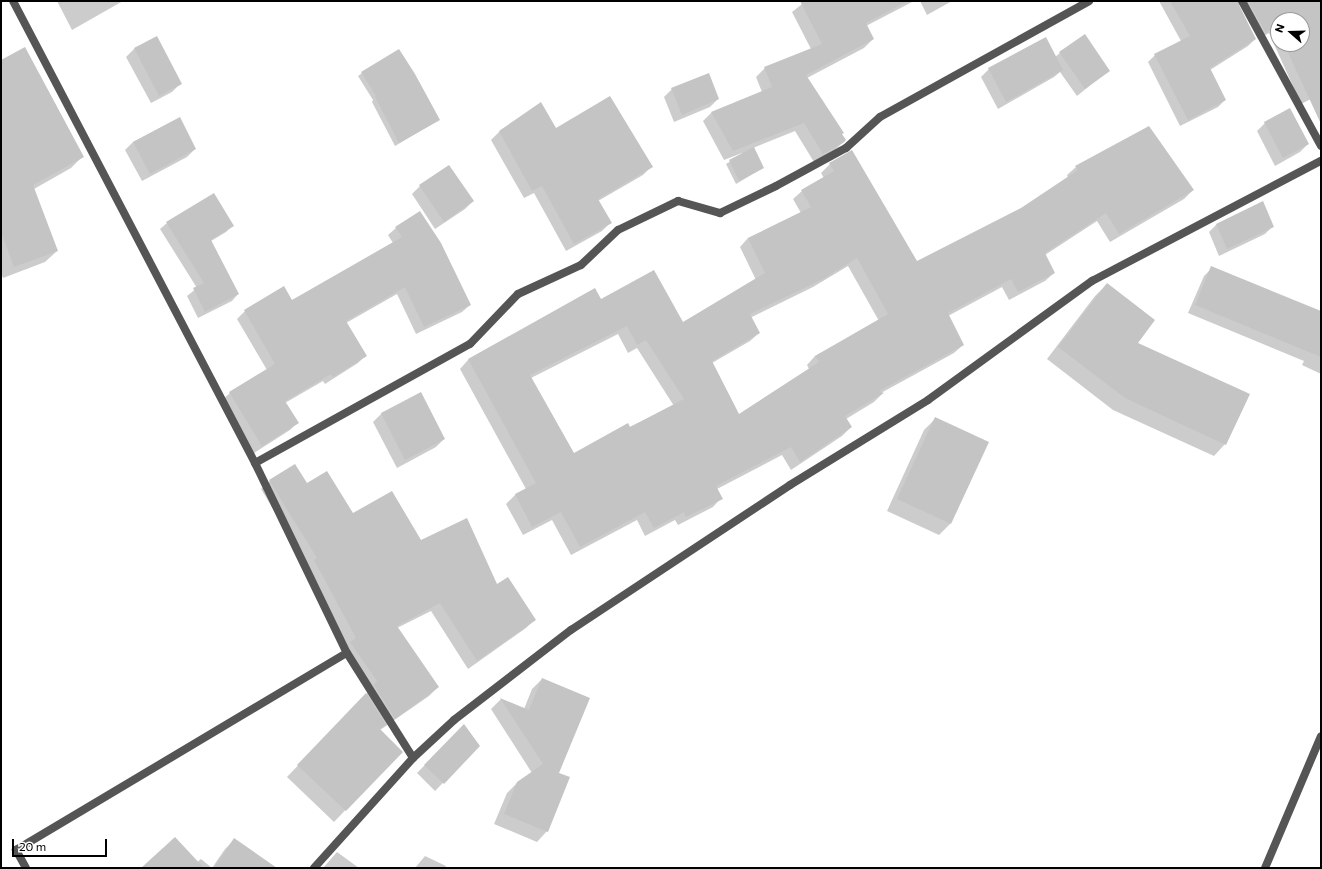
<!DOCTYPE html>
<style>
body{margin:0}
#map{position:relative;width:1322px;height:869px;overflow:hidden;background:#fff;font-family:Commissioner,sans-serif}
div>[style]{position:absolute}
.shadow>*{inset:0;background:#0003}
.building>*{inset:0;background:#c4c4c4}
.minor>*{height:8px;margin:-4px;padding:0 4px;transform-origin:4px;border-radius:4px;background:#555}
span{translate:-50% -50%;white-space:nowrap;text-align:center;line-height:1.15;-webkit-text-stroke:3px #fff;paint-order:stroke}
.frame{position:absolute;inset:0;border:2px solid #000;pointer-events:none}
.north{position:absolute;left:1270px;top:12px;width:40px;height:40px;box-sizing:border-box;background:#fff;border:1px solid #999;border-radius:50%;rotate:290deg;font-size:11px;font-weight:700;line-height:16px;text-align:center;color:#000}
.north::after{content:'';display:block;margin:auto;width:14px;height:18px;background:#000;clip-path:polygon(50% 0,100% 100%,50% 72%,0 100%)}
.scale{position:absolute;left:12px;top:839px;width:95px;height:18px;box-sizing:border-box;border:2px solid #000;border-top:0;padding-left:5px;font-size:12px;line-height:14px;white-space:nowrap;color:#000;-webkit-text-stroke:3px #fff;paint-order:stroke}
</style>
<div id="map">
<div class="shadow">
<i style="clip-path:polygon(57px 1px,123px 1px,72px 30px)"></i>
<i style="clip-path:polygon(806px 1px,914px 1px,866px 26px,873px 39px,864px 48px,807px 78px,845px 140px,836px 149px,814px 162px,795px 131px,753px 148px,763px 168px,736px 184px,726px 164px,742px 154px,742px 153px,724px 160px,703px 121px,711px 113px,762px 92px,756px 77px,765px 68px,811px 49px,792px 12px)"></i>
<i style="clip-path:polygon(920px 1px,952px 1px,927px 15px)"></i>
<i style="clip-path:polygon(evenodd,1159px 1px,1321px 1px,1321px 94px,1301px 104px,1269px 33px,1258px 39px,1240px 6px,1237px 4px,1255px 39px,1248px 46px,1210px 70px,1225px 100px,1218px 107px,1180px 126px,1148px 62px,1155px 55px,1181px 41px,1159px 1px,1278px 20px,1302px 20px,1302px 44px,1278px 44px,1278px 20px)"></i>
<i style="clip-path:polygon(156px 37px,180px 84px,172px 92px,151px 103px,126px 57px,134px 49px)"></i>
<i style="clip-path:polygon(1045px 38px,1055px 57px,1060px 53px,1109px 70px,1077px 96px,1060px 72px,1054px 77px,998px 109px,981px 77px,989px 69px)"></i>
<i style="clip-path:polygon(1px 61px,83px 156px,71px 168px,34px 189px,57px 251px,45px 262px,3px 278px,1px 273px)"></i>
<i style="clip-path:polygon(362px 73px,439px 120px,395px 146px,372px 102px,373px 100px,358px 76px)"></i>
<i style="clip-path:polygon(672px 89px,718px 99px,710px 107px,674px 122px,664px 97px)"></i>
<i style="clip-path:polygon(541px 104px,555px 130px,651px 167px,643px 175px,598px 201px,610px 223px,602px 231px,566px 251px,534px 193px,524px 198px,491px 140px,499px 132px)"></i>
<i style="clip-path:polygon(179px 118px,195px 149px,187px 157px,142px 181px,125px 150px,133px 142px)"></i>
<i style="clip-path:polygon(1265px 123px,1308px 144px,1300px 152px,1275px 166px,1257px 131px)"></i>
<i style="clip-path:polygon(evenodd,830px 164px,917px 262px,1021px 209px,1068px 178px,1067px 175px,1076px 167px,1193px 190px,1184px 199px,1110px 242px,1097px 221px,1045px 255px,1054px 273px,1045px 281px,1009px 300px,1002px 287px,948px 316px,963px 345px,954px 353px,881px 393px,882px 394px,874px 402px,846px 419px,851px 427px,842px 436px,791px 470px,782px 455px,717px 489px,721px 498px,713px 507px,678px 525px,675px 520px,645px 536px,637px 520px,571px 555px,552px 520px,523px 535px,506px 504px,515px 495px,526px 489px,460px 369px,468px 360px,595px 290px,600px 301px,682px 323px,756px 280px,740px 247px,748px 238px,801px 213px,793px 199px,802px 191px,824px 178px,821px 173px,830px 164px,848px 266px,879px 321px,815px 356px,807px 365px,809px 369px,738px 415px,712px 363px,750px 341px,759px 333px,750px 318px,813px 287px,848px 266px,830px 164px,618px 334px,628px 353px,637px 348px,674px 406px,573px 454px,531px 378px,618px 334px)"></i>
<i style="clip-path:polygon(449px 166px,473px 201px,465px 209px,435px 229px,412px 194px,420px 186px)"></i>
<i style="clip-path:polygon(167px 223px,232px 226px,226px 232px,211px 241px,238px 294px,232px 301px,198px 318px,187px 296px,197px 288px,160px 229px)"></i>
<i style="clip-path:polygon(1216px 225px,1273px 226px,1265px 234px,1219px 256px,1209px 232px)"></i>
<i style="clip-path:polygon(396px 228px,470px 305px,462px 312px,416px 334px,397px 294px,346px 323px,366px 355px,358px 363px,325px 384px,323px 381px,285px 403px,297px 423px,290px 430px,254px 453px,222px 400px,230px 393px,267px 370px,237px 319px,245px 311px,292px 302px,393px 243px,388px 235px)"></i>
<i style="clip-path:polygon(1212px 268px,1321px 313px,1321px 374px,1302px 365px,1304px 361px,1188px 313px,1204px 276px)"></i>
<i style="clip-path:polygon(1107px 284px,1136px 343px,1225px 444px,1214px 456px,1113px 410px,1047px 359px,1095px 296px)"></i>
<i style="clip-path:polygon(421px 393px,444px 439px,436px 447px,397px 468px,373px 422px,381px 414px)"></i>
<i style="clip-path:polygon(936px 418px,950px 524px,939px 535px,887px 511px,924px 430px)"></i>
<i style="clip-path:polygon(270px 481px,306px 485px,353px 515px,421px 541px,497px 586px,534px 620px,526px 628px,468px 669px,431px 611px,397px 628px,438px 687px,429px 696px,380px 730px,401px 752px,334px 822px,287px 777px,369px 691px,308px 567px,261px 489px)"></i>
<i style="clip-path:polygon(542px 679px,558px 773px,547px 831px,537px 842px,494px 824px,507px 793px,517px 783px,532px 773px,491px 709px,501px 699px,524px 709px,532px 689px)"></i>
<i style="clip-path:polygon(464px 725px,479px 746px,435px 791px,417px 773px)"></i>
<i style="clip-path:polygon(234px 840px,275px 868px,142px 868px,197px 862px,201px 859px,212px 868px,225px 849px)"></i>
<i style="clip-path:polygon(337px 852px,359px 868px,323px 868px)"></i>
<i style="clip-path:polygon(425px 856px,446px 866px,445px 868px,415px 868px)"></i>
</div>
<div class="building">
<i style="clip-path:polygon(800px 1px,908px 1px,866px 23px,874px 39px,806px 75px,844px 133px,842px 134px,846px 140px,843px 143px,823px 154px,804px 123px,733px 151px,711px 112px,772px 87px,764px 67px,822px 44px)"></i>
<i style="clip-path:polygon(1170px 1px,1237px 1px,1256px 39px,1210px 68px,1226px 100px,1188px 120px,1154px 54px,1190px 36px)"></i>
<i style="clip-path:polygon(1248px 1px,1321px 1px,1321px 124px,1284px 44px,1302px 44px,1302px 20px,1278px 20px,1278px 31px,1276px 26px,1266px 33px)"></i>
<i style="clip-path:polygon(1085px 34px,1110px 71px,1085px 89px,1059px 52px)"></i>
<i style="clip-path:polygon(157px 36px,182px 84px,159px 96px,134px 48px)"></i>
<i style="clip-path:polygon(1046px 37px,1063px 70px,1006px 102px,988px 68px)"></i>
<i style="clip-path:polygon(25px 47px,84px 157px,33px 185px,58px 251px,14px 267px,1px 232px,1px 60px)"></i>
<i style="clip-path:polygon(399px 49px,415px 74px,440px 120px,399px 143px,375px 97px,376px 96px,361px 72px)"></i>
<i style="clip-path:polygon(709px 73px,719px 99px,682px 115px,671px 88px)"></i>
<i style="clip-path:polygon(610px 96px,653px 167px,598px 199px,612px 223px,574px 244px,542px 186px,532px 191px,499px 131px,541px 102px,556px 128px)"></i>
<i style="clip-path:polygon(1290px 108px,1309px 144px,1283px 158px,1264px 122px)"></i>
<i style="clip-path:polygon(180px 117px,196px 149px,150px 174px,133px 142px)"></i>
<i style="clip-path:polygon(evenodd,1149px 126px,1194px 190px,1119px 234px,1106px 213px,1045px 253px,1055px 273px,1018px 292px,1011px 279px,948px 313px,964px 345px,879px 391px,884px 393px,845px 416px,852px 427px,800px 462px,791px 447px,716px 486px,723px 499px,686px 517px,684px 512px,654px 528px,645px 512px,580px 547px,561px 512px,532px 527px,515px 494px,536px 483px,468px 359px,595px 288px,601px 299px,654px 270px,683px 322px,765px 273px,748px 238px,811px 207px,801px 190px,834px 171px,829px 163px,852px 150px,917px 261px,1021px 208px,1078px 170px,1075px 166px,1149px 126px,857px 258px,888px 314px,815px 356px,819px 362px,739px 414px,712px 361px,760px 333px,750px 314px,823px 279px,857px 258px,1149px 126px,627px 326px,637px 345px,646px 340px,684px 399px,630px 427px,628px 423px,574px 453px,530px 375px,627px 326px)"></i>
<i style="clip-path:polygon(754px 147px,764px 168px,739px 181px,729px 160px)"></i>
<i style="clip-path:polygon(449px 165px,474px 201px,444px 222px,419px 185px)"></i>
<i style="clip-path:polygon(214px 193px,234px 226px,211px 240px,239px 294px,205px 312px,193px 288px,204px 283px,166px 222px)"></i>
<i style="clip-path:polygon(1263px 201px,1274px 227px,1227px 249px,1216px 224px)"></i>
<i style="clip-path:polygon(420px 211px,441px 243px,471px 305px,424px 327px,405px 287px,346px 321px,367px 356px,333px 377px,331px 374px,285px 401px,299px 423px,262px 446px,229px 392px,275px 364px,244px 310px,284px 286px,292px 300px,402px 237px,395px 227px)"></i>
<i style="clip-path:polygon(1211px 266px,1321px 311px,1321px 357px,1195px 305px)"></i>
<i style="clip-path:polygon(1107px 283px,1155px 320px,1138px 343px,1250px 394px,1226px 445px,1125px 398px,1058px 347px)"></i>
<i style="clip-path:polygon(421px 392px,445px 439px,405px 460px,381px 413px)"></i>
<i style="clip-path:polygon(935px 417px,989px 442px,951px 524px,897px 499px)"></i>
<i style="clip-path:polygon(295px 464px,307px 483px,327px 471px,353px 513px,392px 491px,421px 540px,467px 518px,497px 584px,508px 577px,536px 620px,477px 661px,440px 603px,397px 626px,439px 687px,395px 719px,374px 685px,377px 681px,350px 642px,356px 638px,314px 560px,317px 558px,269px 480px)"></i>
<i style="clip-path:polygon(542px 678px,590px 698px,559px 773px,570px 777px,548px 832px,504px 814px,517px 782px,543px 764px,500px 698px,529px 710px)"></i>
<i style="clip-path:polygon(366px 693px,386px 725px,380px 729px,403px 752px,346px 811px,297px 765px)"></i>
<i style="clip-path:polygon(464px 724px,480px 746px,444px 784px,424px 765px)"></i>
<i style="clip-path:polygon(175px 837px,204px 868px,141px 868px)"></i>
<i style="clip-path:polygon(234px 838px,277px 868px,214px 868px)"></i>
</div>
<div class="minor">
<i style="left:13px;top:1px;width:522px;rotate:62.35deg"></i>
<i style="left:255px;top:463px;width:211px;rotate:64.2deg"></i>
<i style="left:347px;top:653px;width:124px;rotate:57.8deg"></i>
<i style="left:1242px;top:1px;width:165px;rotate:61.4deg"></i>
<i style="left:255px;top:463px;width:246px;rotate:-29deg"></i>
<i style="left:470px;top:344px;width:69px;rotate:-46.2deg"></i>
<i style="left:518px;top:294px;width:69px;rotate:-24.7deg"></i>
<i style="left:581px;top:265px;width:51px;rotate:-43.4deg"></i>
<i style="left:618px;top:230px;width:67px;rotate:-25.8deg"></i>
<i style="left:678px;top:201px;width:44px;rotate:15.9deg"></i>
<i style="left:720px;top:213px;width:62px;rotate:-25.7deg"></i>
<i style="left:776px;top:186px;width:80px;rotate:-28.5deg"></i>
<i style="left:846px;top:148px;width:46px;rotate:-42.4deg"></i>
<i style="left:880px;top:117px;width:239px;rotate:-29deg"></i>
<i style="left:26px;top:868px;width:21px;rotate:-119deg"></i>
<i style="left:16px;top:850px;width:385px;rotate:-30.8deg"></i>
<i style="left:314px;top:868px;width:148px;rotate:-48deg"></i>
<i style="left:413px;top:758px;width:56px;rotate:-42.8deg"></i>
<i style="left:454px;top:720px;width:148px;rotate:-37.6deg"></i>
<i style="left:571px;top:630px;width:263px;rotate:-33.5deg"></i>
<i style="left:790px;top:485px;width:162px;rotate:-31.6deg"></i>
<i style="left:928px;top:400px;width:203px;rotate:-36deg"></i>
<i style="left:1092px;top:281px;width:259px;rotate:-27.7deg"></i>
<i style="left:1265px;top:868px;width:143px;rotate:-67deg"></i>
</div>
<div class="frame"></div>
<div class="north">N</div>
<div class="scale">20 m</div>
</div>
